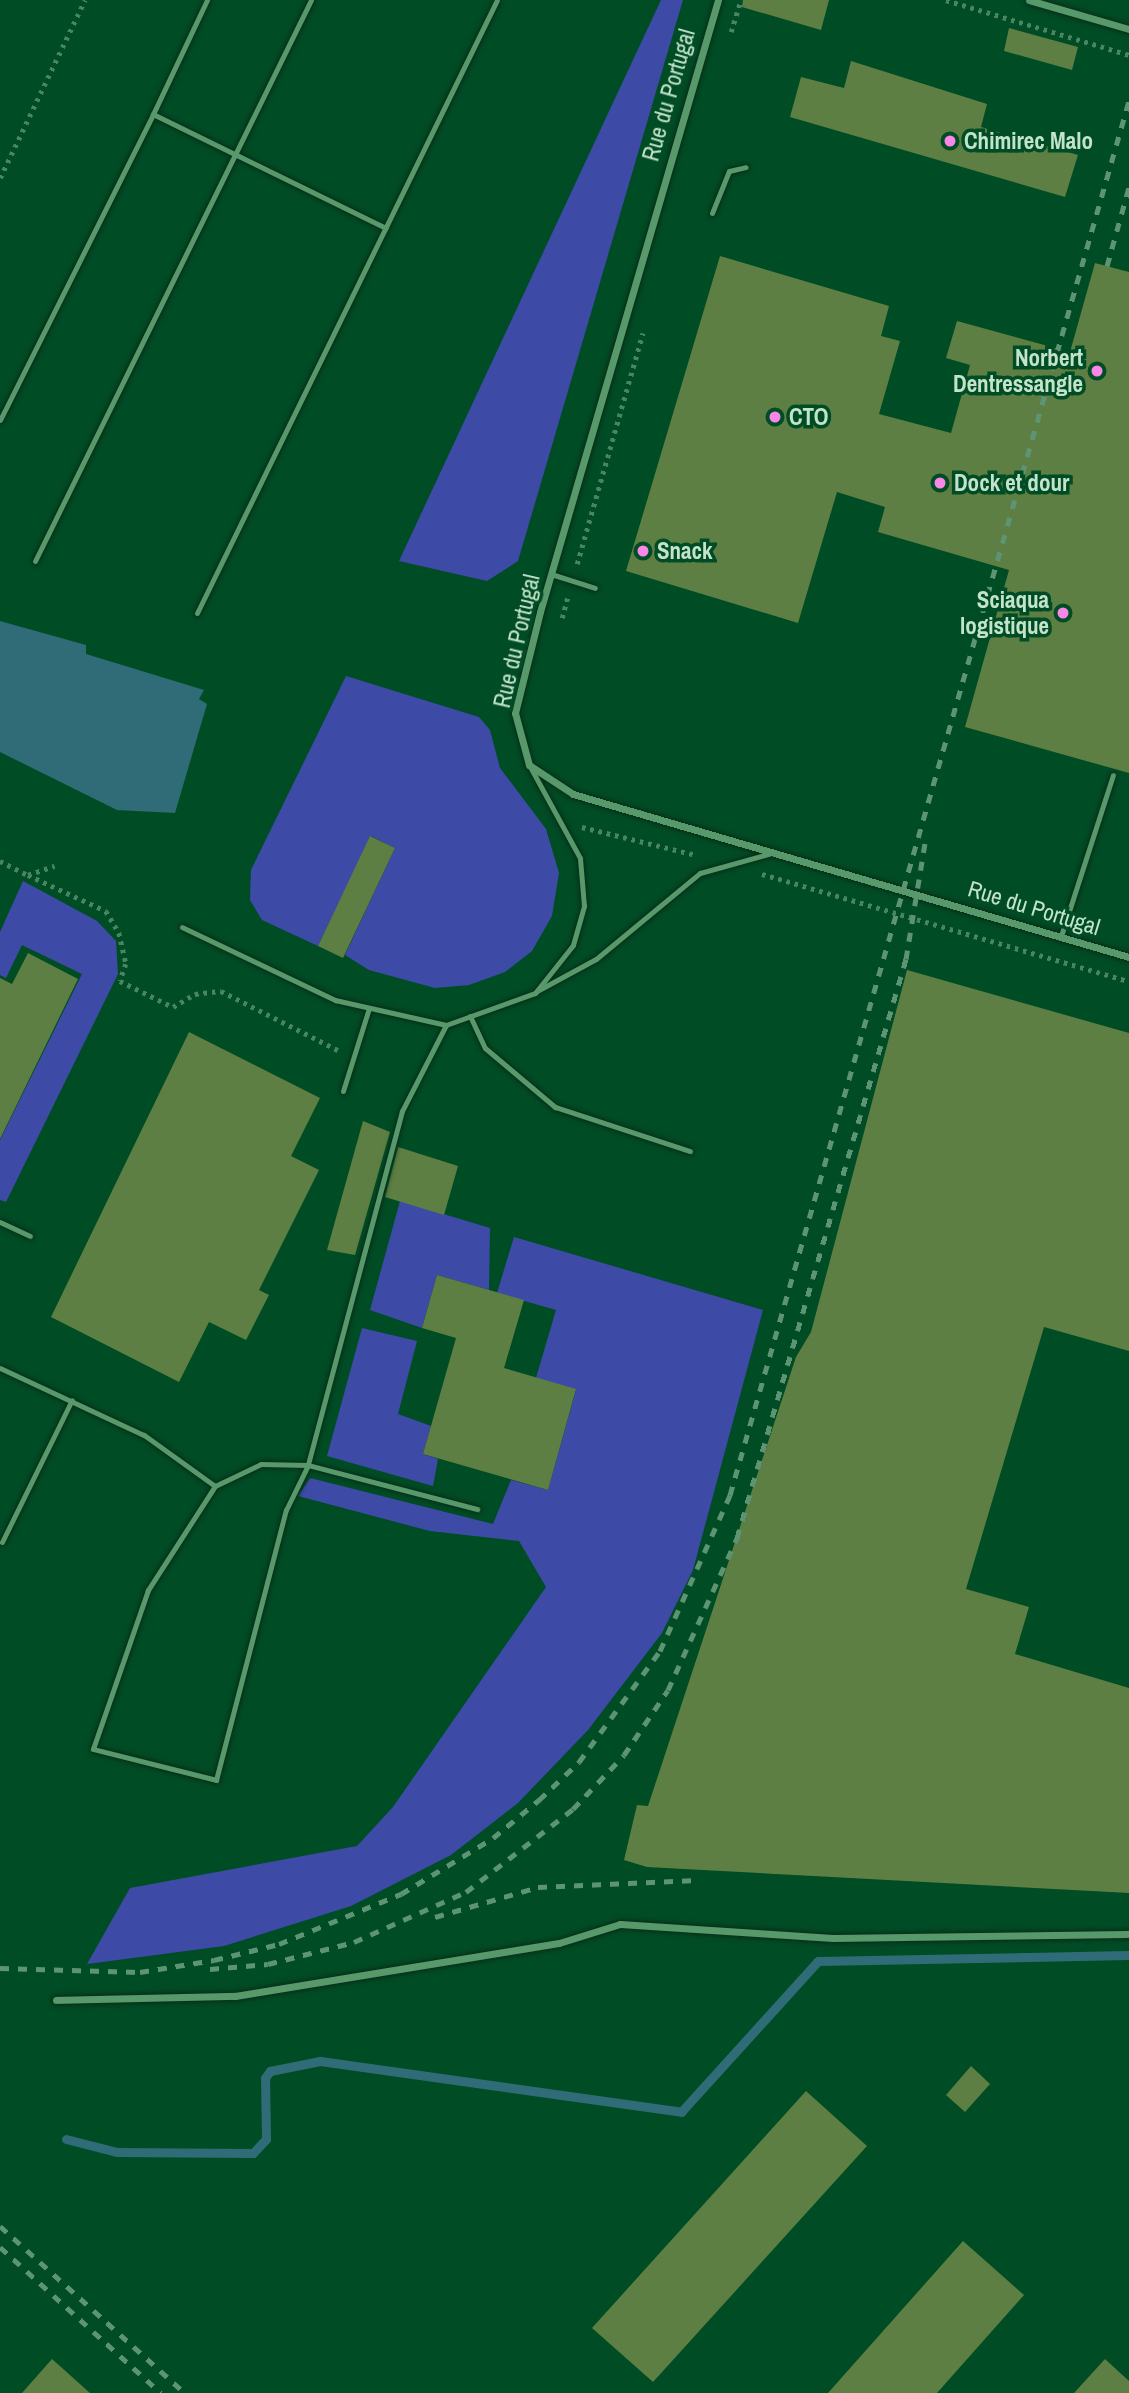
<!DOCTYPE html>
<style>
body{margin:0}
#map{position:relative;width:1129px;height:2393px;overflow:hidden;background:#004c25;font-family:"Archivo Narrow",sans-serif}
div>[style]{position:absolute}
.green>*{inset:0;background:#3d4ba6}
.water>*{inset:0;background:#306c78}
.stream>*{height:9px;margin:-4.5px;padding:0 4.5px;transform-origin:4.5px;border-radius:4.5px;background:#306c78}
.building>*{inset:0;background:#5d7f43}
.path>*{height:4.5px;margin-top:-2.25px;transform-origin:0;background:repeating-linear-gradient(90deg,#498463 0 3.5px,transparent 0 8.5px)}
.roads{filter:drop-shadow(0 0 2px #0a2d17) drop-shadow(0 0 2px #0a2d17)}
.lane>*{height:5px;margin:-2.5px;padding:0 2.5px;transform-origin:2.5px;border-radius:2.5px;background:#58996c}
.street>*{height:7px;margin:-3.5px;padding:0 3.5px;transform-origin:3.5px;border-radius:3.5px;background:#58996c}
.rail>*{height:5px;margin-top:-2.5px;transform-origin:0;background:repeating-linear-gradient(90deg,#5d9474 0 9px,transparent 0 18px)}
.dots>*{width:19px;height:19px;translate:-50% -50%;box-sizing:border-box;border:4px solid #004c25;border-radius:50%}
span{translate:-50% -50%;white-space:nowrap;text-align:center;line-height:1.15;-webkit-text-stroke:7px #004c25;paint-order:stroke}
.street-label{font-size:23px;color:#c3e3cb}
.poi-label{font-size:23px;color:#c3e3cb;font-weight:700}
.left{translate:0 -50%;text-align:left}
.right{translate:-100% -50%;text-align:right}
</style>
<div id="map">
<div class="green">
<i style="clip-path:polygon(661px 0,683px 0,518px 561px,487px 581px,399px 561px)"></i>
<i style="clip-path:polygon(346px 676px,479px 717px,490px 730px,500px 768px,546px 829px,559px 873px,552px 916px,532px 951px,505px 972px,469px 985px,435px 988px,369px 970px,345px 955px,395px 848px,371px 836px,318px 946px,262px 920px,250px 900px,251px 870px)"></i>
<i style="clip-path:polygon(23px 881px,97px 921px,116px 941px,118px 974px,6px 1202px,0 1200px,0 1140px,82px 974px,22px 945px,6px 978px,0 975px,0 932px)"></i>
<i style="clip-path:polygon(400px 1201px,490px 1228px,489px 1290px,437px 1275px,422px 1328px,370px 1310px)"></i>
<i style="clip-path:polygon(514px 1237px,763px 1310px,693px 1570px,662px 1633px,588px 1730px,518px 1803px,451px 1855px,351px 1906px,224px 1946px,87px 1964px,130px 1888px,357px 1846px,393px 1807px,546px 1587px,519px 1541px,430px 1531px,298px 1496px,310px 1478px,493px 1524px,511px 1480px,548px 1490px,576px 1390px,536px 1378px,556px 1310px,497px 1293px)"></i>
<i style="clip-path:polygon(362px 1328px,417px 1341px,398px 1414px,431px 1426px,423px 1454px,438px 1459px,433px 1486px,327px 1456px)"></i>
</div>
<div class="water">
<i style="clip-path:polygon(0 621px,86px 645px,86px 654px,204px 690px,199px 699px,207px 704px,175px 813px,117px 810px,0 752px)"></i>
</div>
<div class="stream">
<i style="left:66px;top:2139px;width:53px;rotate:14.3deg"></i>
<i style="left:117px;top:2152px;width:136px;rotate:0.4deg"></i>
<i style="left:253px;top:2153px;width:19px;rotate:-47deg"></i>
<i style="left:266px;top:2139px;width:61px;rotate:-90.9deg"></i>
<i style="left:265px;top:2078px;width:9px;rotate:-54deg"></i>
<i style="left:270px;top:2071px;width:51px;rotate:-11.3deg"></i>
<i style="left:320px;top:2061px;width:365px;rotate:8deg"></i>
<i style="left:681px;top:2112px;width:204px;rotate:-47.8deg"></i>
<i style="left:818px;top:1961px;width:311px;rotate:-1.1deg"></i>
</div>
<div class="building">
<i style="clip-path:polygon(743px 0,829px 0,821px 30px,742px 7px)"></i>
<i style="clip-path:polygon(1009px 28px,1078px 47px,1072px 70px,1004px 51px)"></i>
<i style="clip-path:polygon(851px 61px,987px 104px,981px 127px,1078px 155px,1065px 197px,790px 117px,801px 77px,844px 88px)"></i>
<i style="clip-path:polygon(720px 256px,889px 306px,881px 336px,900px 341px,879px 414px,951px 433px,970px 365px,946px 358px,957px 321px,1070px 352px,1095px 263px,1129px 272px,1129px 773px,965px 727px,1009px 570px,878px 532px,885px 507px,837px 492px,798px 623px,626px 571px)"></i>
<i style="clip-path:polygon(370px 836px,395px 848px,343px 958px,318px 946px)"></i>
<i style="clip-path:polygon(28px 953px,78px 979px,0 1139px,0 978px,12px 984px)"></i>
<i style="clip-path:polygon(907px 970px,1129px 1033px,1129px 1351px,1044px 1327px,966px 1589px,1029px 1607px,1015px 1654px,1129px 1688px,1129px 1893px,647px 1867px,624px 1860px,637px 1805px,648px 1806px,796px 1357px,811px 1332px)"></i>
<i style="clip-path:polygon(189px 1032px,320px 1098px,291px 1156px,319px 1170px,259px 1290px,269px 1295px,246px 1340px,209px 1322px,179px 1382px,51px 1317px)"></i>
<i style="clip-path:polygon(363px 1121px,390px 1132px,355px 1255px,327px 1250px)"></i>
<i style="clip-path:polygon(398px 1147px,458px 1166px,444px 1215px,385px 1197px)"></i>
<i style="clip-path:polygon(437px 1275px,524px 1300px,504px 1368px,576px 1389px,548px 1490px,423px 1454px,456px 1338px,422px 1328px)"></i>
<i style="clip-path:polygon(971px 2066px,990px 2084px,965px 2112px,946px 2095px)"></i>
<i style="clip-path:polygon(806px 2091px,867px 2146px,653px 2382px,592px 2328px)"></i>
<i style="clip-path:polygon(963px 2241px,1024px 2295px,937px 2393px,828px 2393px)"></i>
<i style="clip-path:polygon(52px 2359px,90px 2393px,22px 2393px)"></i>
<i style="clip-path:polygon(1105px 2359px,1129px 2381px,1129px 2393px,1074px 2393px)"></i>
</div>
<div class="path">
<i style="left:946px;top:0;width:191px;rotate:16.7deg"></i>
<i style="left:731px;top:32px;width:34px;rotate:-73deg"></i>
<i style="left:0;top:178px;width:197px;rotate:-64.5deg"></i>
<i style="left:577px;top:564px;width:240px;rotate:-74.1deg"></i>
<i style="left:562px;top:618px;width:23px;rotate:-75deg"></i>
<i style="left:582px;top:827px;width:117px;rotate:13.8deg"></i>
<i style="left:0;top:861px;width:31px;rotate:27deg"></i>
<i style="left:28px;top:875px;width:28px;rotate:-19deg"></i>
<i style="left:762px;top:874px;width:382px;rotate:16.3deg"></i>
<i style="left:28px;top:875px;width:86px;rotate:24.8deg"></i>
<i style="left:106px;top:911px;width:26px;rotate:59deg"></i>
<i style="left:119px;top:933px;width:32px;rotate:77deg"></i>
<i style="left:126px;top:964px;width:18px;rotate:109deg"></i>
<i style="left:120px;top:981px;width:59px;rotate:26.1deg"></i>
<i style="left:173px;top:1007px;width:26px;rotate:-31deg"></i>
<i style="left:195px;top:994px;width:26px;rotate:-7deg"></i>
<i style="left:221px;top:991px;width:133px;rotate:26.8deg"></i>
</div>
<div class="roads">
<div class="lane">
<i style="left:207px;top:0;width:126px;rotate:115.3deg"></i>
<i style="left:153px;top:114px;width:259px;rotate:26.1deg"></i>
<i style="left:712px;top:213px;width:45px;rotate:-68deg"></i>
<i style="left:729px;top:171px;width:17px;rotate:-13deg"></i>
<i style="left:0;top:420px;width:342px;rotate:-63.4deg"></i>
<i style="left:35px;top:561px;width:625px;rotate:-63.8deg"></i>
<i style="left:551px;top:574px;width:46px;rotate:17.7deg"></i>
<i style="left:197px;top:613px;width:682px;rotate:-63.92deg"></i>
<i style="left:182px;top:927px;width:170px;rotate:25.5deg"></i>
<i style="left:335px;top:1000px;width:114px;rotate:12.7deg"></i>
<i style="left:446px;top:1025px;width:95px;rotate:-19.8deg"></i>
<i style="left:535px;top:993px;width:61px;rotate:-51.6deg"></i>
<i style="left:573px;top:945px;width:41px;rotate:-74.2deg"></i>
<i style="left:584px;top:906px;width:48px;rotate:-94.8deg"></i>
<i style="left:580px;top:858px;width:106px;rotate:-118.7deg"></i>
<i style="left:1061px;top:936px;width:169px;rotate:-72.1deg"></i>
<i style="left:537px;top:991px;width:67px;rotate:-28.5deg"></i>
<i style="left:596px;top:959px;width:135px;rotate:-39.6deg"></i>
<i style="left:700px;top:873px;width:75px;rotate:-15.5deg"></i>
<i style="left:470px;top:1016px;width:35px;rotate:65deg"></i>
<i style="left:485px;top:1048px;width:92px;rotate:40.1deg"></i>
<i style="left:555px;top:1107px;width:142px;rotate:18.1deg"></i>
<i style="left:446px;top:1025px;width:97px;rotate:117.1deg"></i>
<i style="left:402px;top:1111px;width:366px;rotate:104.9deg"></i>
<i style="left:308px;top:1465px;width:47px;rotate:-178.8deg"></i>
<i style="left:261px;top:1464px;width:51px;rotate:154.4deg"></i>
<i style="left:215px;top:1486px;width:124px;rotate:122.8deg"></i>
<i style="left:148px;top:1590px;width:168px;rotate:109.1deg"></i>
<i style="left:93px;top:1749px;width:127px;rotate:14.1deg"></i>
<i style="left:216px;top:1780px;width:279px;rotate:-75.5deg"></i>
<i style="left:286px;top:1510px;width:50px;rotate:-63.9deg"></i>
<i style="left:308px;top:1465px;width:175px;rotate:14.6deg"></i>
<i style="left:343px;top:1091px;width:87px;rotate:-72.6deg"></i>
<i style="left:0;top:1222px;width:33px;rotate:25deg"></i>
<i style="left:0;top:1368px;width:159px;rotate:25deg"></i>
<i style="left:144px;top:1435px;width:87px;rotate:35.7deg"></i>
<i style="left:2px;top:1542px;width:158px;rotate:-63.8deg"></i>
</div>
<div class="street">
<i style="left:718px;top:0;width:637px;rotate:106.22deg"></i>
<i style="left:540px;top:612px;width:104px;rotate:103.9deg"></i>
<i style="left:515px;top:713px;width:54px;rotate:74.9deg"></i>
<i style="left:529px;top:765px;width:53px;rotate:33.4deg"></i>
<i style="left:573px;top:794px;width:579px;rotate:16.34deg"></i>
<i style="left:1029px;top:0;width:104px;rotate:16.2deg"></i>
<i style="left:56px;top:2000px;width:179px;rotate:-1.3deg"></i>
<i style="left:235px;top:1996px;width:328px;rotate:-9.3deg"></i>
<i style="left:559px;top:1943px;width:64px;rotate:-17.3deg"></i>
<i style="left:620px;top:1924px;width:213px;rotate:3.8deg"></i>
<i style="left:833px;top:1938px;width:296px;rotate:-0.8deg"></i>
</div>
</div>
<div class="rail">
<i style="left:1107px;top:266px;width:82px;rotate:-74.4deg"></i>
<i style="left:435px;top:1917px;width:107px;rotate:-16.2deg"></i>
<i style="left:538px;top:1887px;width:159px;rotate:-2.5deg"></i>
<i style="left:0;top:1968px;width:140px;rotate:1.6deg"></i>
<i style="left:140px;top:1972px;width:75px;rotate:-9.2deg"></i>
<i style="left:214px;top:1960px;width:67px;rotate:-13.8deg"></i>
<i style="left:279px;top:1944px;width:132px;rotate:-22.3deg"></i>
<i style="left:401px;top:1894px;width:108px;rotate:-31.3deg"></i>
<i style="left:493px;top:1838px;width:60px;rotate:-39.6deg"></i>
<i style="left:539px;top:1800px;width:55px;rotate:-43.5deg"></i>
<i style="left:579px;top:1762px;width:137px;rotate:-53.9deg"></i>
<i style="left:660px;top:1651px;width:171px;rotate:-65.8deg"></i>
<i style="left:730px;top:1495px;width:1450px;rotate:-74.03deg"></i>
<i style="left:210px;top:1969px;width:58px;rotate:-4.9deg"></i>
<i style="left:268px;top:1964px;width:89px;rotate:-14.3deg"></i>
<i style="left:354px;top:1942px;width:123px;rotate:-24.1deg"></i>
<i style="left:466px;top:1892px;width:135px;rotate:-37.8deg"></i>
<i style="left:573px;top:1809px;width:74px;rotate:-46.6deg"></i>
<i style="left:624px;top:1755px;width:78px;rotate:-55.9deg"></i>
<i style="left:668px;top:1690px;width:167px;rotate:-65.6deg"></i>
<i style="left:737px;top:1538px;width:603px;rotate:-73.73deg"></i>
<i style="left:906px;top:959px;width:124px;rotate:-80.7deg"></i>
<i style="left:0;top:2226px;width:249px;rotate:42.1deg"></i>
<i style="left:0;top:2247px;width:217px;rotate:42.2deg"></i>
</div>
<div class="dots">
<i style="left:950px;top:141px;background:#f987e8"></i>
<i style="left:1097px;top:371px;background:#f987e8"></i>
<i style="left:775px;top:417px;background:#f987e8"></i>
<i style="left:940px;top:483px;background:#f987e8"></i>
<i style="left:643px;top:551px;background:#f987e8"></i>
<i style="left:1063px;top:613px;background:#f987e8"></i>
</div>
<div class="street-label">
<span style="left:669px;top:95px;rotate:-74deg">Rue du Portugal</span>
<span style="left:517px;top:641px;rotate:-77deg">Rue du Portugal</span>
<span style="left:1034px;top:908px;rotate:17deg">Rue du Portugal</span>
</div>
<div class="poi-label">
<span class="left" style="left:964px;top:141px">Chimirec Malo</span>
<span class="right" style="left:1083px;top:371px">Norbert<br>Dentressangle</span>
<span class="left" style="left:789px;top:417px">CTO</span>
<span class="left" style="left:954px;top:483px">Dock et dour</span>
<span class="left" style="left:657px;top:551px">Snack</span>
<span class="right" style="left:1049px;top:613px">Sciaqua<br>logistique</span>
</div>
</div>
